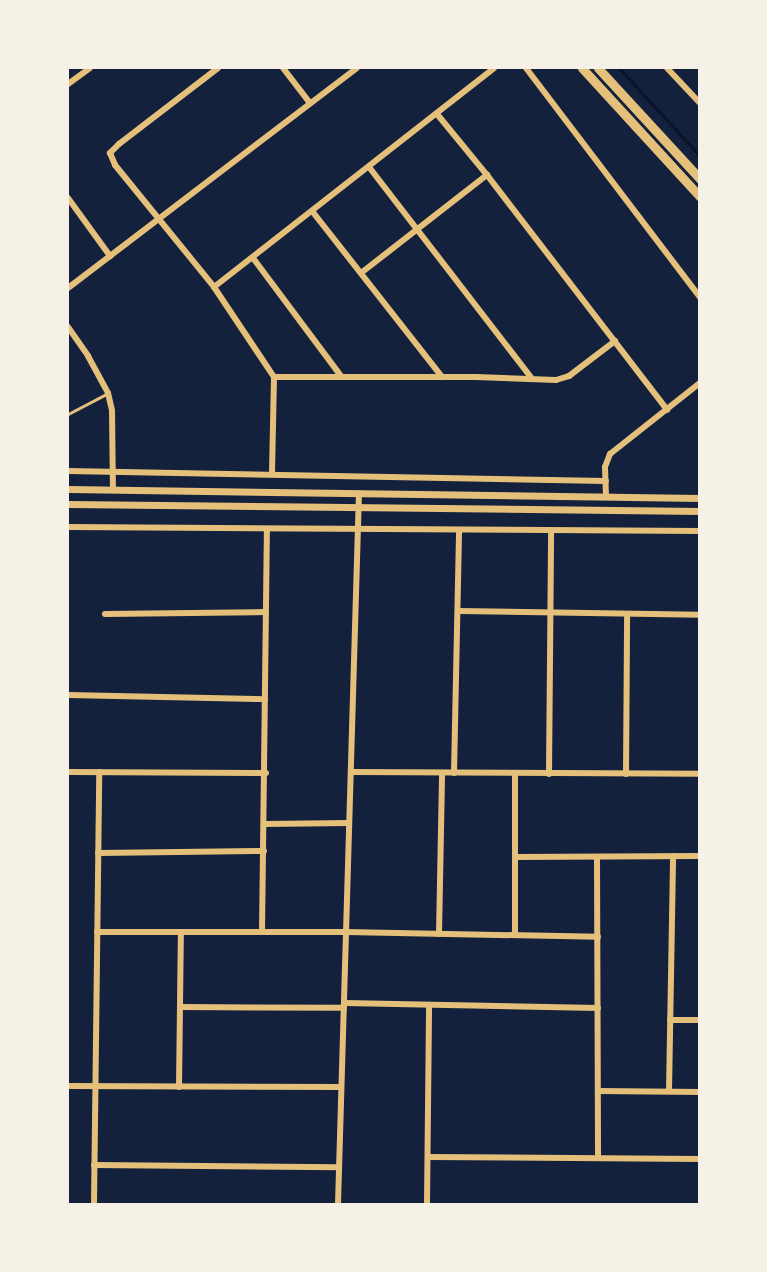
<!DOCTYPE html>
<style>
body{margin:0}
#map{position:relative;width:767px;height:1272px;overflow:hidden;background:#14213d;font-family:"Fira Sans Condensed",sans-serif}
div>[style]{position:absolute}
.stream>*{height:3px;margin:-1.5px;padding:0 1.5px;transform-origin:1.5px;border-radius:1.5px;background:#0b132b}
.service>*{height:3px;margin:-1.5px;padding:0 1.5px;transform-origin:1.5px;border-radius:1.5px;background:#e5c07b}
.minor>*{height:6px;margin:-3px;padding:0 3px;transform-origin:3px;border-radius:3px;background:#e5c07b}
.tertiary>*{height:7px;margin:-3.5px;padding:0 3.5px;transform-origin:3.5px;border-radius:3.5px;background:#e5c07b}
.primary>*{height:9px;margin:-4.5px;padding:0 4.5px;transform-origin:4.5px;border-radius:4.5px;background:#e5c07b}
span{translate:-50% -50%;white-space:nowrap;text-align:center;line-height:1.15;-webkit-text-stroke:6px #f6f1e7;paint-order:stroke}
.frame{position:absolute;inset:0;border:69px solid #f6f1e7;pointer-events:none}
</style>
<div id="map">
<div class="stream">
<i style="left:619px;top:68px;width:120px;rotate:47.4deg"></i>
</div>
<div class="service">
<i style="left:68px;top:414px;width:45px;rotate:-27.7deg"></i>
</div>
<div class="minor">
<i style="left:218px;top:68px;width:125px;rotate:142.5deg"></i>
<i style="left:119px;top:144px;width:13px;rotate:135deg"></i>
<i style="left:110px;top:153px;width:13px;rotate:67deg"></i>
<i style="left:115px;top:165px;width:157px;rotate:50.9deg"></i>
<i style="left:214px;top:287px;width:108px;rotate:56.3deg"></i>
<i style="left:274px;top:377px;width:97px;rotate:91.2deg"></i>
<i style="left:283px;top:68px;width:44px;rotate:52.4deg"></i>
<i style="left:526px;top:68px;width:288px;rotate:52.8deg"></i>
<i style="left:667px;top:68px;width:48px;rotate:46.7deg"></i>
<i style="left:68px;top:84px;width:27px;rotate:-36deg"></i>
<i style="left:437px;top:114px;width:79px;rotate:50.7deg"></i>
<i style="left:487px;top:175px;width:296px;rotate:52.5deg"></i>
<i style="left:369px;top:167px;width:267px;rotate:52.4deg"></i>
<i style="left:68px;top:198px;width:72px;rotate:54.1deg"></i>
<i style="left:312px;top:211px;width:211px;rotate:51.9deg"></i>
<i style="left:253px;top:258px;width:147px;rotate:53.3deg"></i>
<i style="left:361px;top:273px;width:160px;rotate:-37.9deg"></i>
<i style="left:214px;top:287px;width:355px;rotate:-38deg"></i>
<i style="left:68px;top:288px;width:363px;rotate:-37.3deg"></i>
<i style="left:68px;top:327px;width:35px;rotate:55deg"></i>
<i style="left:88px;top:356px;width:42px;rotate:61.6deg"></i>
<i style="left:108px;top:393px;width:18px;rotate:77deg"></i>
<i style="left:112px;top:411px;width:79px;rotate:89.3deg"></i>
<i style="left:274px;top:377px;width:202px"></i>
<i style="left:476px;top:377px;width:80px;rotate:2.1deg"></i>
<i style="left:556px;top:380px;width:14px;rotate:-17deg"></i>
<i style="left:569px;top:376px;width:58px;rotate:-37.3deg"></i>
<i style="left:68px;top:471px;width:538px;rotate:1.06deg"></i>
<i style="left:606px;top:496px;width:29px;rotate:-92deg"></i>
<i style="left:605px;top:467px;width:14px;rotate:-69deg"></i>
<i style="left:610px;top:454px;width:115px;rotate:-38.3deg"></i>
<i style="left:68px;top:527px;width:632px;rotate:0.36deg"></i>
<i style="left:458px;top:611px;width:242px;rotate:0.9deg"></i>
<i style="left:105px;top:614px;width:161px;rotate:-0.7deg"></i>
<i style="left:68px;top:695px;width:197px;rotate:1.2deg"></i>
<i style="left:68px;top:772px;width:198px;rotate:0.3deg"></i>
<i style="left:351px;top:772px;width:349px;rotate:0.3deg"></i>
<i style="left:454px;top:773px;width:243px;rotate:-88.8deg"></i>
<i style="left:515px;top:774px;width:161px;rotate:90deg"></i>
<i style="left:549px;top:774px;width:244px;rotate:-89.5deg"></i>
<i style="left:626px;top:774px;width:160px;rotate:-89.6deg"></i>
<i style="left:265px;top:824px;width:84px;rotate:-0.7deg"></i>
<i style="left:98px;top:853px;width:166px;rotate:-0.7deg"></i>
<i style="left:515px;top:857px;width:185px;rotate:-0.3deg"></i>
<i style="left:597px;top:857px;width:301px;rotate:89.8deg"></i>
<i style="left:97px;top:932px;width:249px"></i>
<i style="left:346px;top:932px;width:252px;rotate:1.1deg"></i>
<i style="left:262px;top:932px;width:403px;rotate:-89.3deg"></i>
<i style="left:439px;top:934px;width:161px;rotate:-88.9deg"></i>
<i style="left:344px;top:1003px;width:254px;rotate:1.1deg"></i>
<i style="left:180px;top:1007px;width:164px;rotate:0.3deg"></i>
<i style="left:670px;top:1020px;width:30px"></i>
<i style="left:68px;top:1086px;width:273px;rotate:0.2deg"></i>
<i style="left:179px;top:1087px;width:155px;rotate:-89.3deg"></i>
<i style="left:598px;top:1091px;width:102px;rotate:0.6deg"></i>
<i style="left:669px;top:1091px;width:235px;rotate:-89deg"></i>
<i style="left:428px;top:1157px;width:272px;rotate:0.4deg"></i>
<i style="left:94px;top:1165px;width:245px;rotate:0.5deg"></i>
<i style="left:94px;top:1204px;width:432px;rotate:-89.3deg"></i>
<i style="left:338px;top:1204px;width:711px;rotate:-88.31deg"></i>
<i style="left:427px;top:1204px;width:199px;rotate:-89.4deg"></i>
</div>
<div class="tertiary">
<i style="left:68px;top:489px;width:632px;rotate:0.82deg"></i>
<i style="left:68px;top:504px;width:632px;rotate:0.63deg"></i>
</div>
<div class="primary">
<i style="left:582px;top:68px;width:175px;rotate:47.5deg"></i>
<i style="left:598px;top:68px;width:151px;rotate:47.4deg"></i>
</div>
<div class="frame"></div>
</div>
